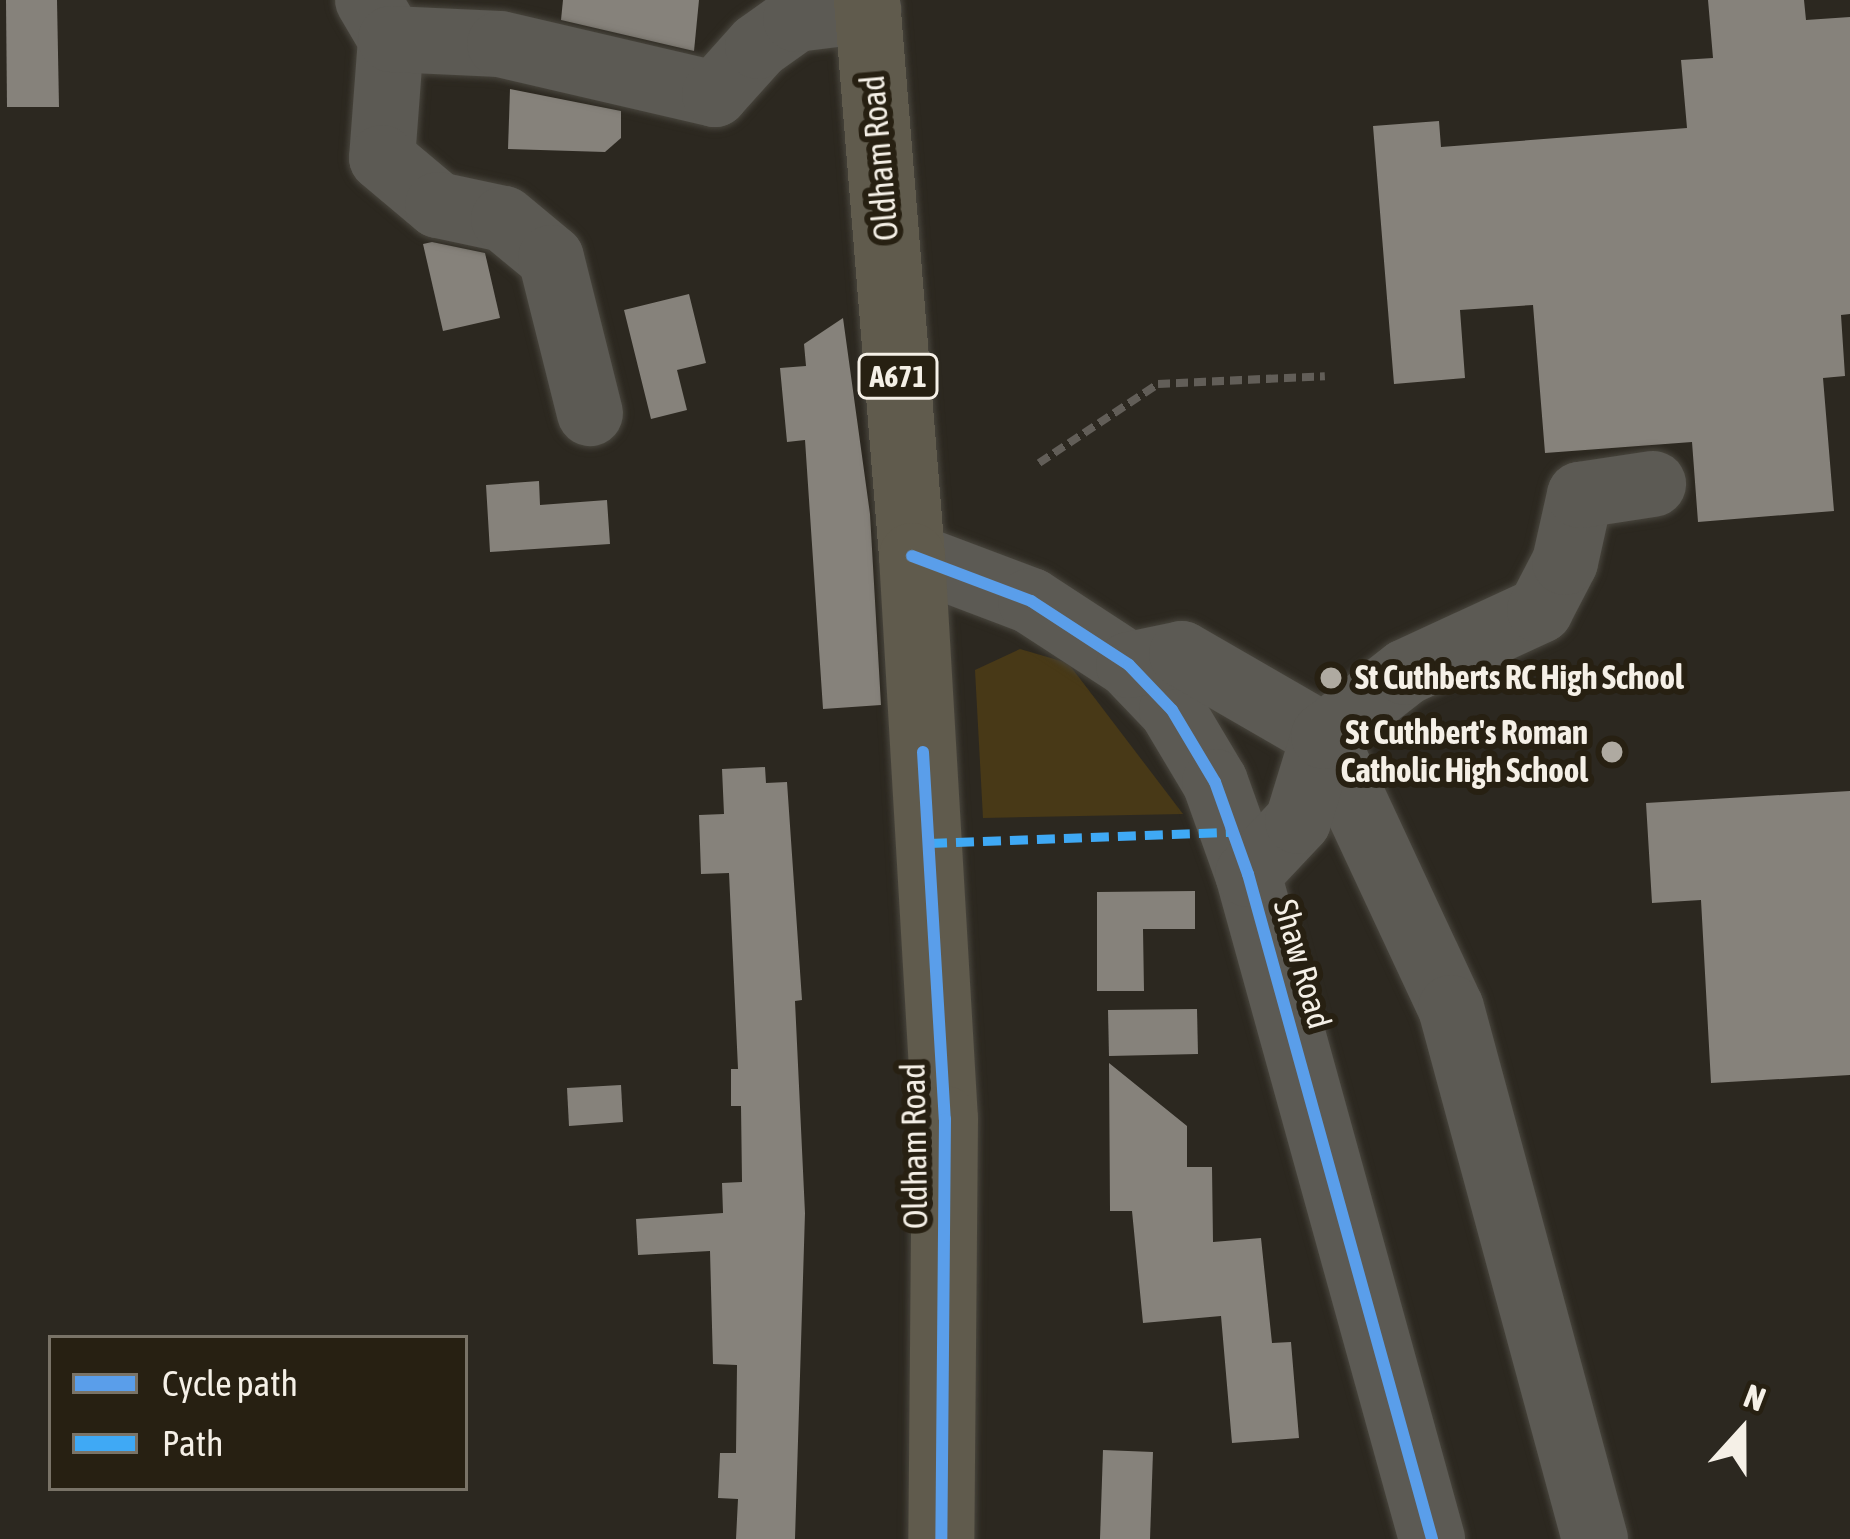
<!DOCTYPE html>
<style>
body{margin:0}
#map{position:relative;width:1850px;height:1539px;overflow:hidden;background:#2c2820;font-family:"Asap Condensed",sans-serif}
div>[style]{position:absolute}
.green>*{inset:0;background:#483917}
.building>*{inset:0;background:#86827b}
.path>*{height:8px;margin-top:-4px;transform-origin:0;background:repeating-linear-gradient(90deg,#625e58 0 12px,transparent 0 18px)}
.roads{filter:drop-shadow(0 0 3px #49463e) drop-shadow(0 0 3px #49463e)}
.minor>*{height:66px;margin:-33px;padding:0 33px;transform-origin:33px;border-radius:33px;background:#5c5a54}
.major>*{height:66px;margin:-33px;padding:0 33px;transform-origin:33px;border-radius:33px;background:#605b4d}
.quiet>*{height:9px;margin-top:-4.5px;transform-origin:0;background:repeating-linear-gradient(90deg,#3fa9f5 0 18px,transparent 0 27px)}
.cycleway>*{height:12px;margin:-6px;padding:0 6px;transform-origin:6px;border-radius:6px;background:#5a9eea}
.dots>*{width:33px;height:33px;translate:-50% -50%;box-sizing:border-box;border:6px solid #272012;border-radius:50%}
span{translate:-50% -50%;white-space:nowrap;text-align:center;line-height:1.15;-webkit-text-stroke:12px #272012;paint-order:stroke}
.shield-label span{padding:3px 9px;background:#272012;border:3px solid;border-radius:9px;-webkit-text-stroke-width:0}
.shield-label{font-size:30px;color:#f5f0e7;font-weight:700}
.street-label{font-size:33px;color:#f5f0e7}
.poi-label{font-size:33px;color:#f5f0e7;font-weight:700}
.left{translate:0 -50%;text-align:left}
.right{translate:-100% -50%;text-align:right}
.legend{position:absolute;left:48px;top:1335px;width:420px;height:156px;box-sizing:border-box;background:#272012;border:3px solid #797367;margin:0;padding:15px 21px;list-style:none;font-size:36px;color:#f5f0e7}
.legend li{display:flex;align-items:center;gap:24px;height:60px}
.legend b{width:60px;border:3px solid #797367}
.north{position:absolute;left:1682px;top:1371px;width:120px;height:120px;-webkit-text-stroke:9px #272012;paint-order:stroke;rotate:21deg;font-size:33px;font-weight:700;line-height:48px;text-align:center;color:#f5f0e7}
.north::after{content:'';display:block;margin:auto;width:42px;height:54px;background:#f5f0e7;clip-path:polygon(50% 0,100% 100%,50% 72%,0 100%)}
</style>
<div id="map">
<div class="green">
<i style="clip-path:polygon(1020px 649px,1068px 663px,1183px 814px,983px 818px,975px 670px)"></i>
</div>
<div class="building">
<i style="clip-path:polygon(6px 0,57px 0,59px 107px,7px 107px)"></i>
<i style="clip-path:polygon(563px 0,699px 0,694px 51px,561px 20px)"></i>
<i style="clip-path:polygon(1708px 0,1804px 0,1806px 20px,1850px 17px,1850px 314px,1841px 315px,1845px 376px,1823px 378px,1834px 511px,1698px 522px,1692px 442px,1545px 453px,1533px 305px,1460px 310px,1465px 378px,1394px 384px,1373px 126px,1439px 121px,1441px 147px,1687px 128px,1681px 60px,1713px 58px)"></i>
<i style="clip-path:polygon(510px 89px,621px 111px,621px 138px,605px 152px,508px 149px)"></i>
<i style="clip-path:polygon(432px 242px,485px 253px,500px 318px,443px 331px,423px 244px)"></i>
<i style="clip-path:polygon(689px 294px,706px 363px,677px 370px,687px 410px,651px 419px,624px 310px)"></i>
<i style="clip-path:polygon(843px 318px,870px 514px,881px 705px,823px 709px,805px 440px,787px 442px,780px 368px,806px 366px,804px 344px)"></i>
<i style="clip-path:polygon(539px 481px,540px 505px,607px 500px,610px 544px,490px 552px,486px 485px)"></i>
<i style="clip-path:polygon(765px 767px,766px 783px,787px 782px,802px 1000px,795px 1001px,805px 1213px,795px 1539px,736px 1539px,738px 1499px,718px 1498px,720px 1453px,736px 1453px,737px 1365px,713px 1364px,710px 1251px,638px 1255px,636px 1219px,723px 1213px,722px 1183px,742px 1182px,741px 1106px,731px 1106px,731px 1069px,738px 1069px,729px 873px,701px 874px,699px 815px,724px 814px,722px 769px)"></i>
<i style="clip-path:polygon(1850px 791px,1850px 1075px,1711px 1083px,1701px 900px,1652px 903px,1646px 803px)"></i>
<i style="clip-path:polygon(1195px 891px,1195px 929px,1143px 929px,1144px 991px,1097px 991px,1097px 892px)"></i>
<i style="clip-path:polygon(1197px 1009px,1198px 1054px,1109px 1056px,1108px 1010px)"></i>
<i style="clip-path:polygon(1109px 1063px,1187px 1126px,1187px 1167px,1212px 1167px,1213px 1242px,1261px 1238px,1272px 1343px,1291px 1342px,1299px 1438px,1232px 1443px,1221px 1316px,1143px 1323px,1132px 1211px,1110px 1211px)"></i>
<i style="clip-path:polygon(621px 1085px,623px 1122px,569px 1126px,567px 1088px)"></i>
<i style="clip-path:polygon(1103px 1450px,1153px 1452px,1150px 1539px,1100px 1539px)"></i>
</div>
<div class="path">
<i style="left:1039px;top:463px;width:143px;rotate:-33.6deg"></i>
<i style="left:1158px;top:384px;width:167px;rotate:-2.7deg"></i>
</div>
<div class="roads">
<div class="minor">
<i style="left:368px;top:0;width:45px;rotate:59.5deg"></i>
<i style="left:391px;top:39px;width:119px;rotate:94.3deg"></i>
<i style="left:382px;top:158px;width:73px;rotate:40deg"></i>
<i style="left:438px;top:205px;width:67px;rotate:12deg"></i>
<i style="left:504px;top:219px;width:61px;rotate:39.7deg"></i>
<i style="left:551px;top:258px;width:160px;rotate:75.9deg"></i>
<i style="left:391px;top:39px;width:109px;rotate:2.6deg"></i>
<i style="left:500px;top:44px;width:221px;rotate:13.1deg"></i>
<i style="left:715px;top:94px;width:64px;rotate:-48.1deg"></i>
<i style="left:758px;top:46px;width:47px;rotate:-35.4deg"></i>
<i style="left:796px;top:19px;width:73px;rotate:-7.1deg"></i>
<i style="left:912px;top:556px;width:127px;rotate:20.7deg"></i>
<i style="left:1031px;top:601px;width:117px;rotate:33.1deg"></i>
<i style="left:1129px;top:665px;width:62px;rotate:46.3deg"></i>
<i style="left:1172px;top:710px;width:84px;rotate:59.2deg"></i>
<i style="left:1215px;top:782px;width:98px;rotate:70.3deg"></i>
<i style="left:1248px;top:874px;width:690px;rotate:74.53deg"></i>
<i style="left:1129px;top:665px;width:54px;rotate:-11.7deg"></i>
<i style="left:1182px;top:654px;width:164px;rotate:30deg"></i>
<i style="left:1324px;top:736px;width:300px;rotate:65deg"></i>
<i style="left:1451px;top:1008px;width:550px;rotate:74.83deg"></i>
<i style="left:1248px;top:874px;width:73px;rotate:-46.7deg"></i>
<i style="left:1298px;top:821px;width:89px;rotate:-73deg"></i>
<i style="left:1324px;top:736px;width:104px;rotate:-38deg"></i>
<i style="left:1406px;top:672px;width:148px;rotate:-24.8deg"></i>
<i style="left:1540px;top:610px;width:54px;rotate:-62.5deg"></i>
<i style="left:1565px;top:562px;width:69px;rotate:-77.4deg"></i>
<i style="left:1580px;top:495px;width:74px;rotate:-8.6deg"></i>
</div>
<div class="major">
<i style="left:867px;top:0;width:558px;rotate:85.37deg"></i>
<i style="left:912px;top:556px;width:564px;rotate:86.65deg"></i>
<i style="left:945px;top:1119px;width:420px;rotate:90.5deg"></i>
</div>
</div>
<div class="quiet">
<i style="left:929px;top:843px;width:304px;rotate:-2.1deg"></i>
</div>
<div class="cycleway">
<i style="left:912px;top:556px;width:127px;rotate:20.7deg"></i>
<i style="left:1031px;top:601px;width:117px;rotate:33.1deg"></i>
<i style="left:1129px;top:665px;width:62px;rotate:46.3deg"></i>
<i style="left:1172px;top:710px;width:84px;rotate:59.2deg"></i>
<i style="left:1215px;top:782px;width:98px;rotate:70.3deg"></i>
<i style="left:1248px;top:874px;width:690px;rotate:74.53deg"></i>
<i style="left:923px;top:752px;width:368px;rotate:86.6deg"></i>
<i style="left:945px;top:1119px;width:420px;rotate:90.5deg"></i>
</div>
<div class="dots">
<i style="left:1331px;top:678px;background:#afaaa1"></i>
<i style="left:1612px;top:752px;background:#afaaa1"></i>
</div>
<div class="shield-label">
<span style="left:898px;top:376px">A671</span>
</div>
<div class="street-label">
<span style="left:880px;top:158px;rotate:-95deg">Oldham Road</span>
<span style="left:1302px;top:964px;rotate:74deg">Shaw Road</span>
<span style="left:915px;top:1146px;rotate:-91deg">Oldham Road</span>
</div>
<div class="poi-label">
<span class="left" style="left:1355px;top:678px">St Cuthberts RC High School</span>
<span class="right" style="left:1588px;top:752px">St Cuthbert's Roman<br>Catholic High School</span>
</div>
<ul class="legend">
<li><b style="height:15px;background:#5a9eea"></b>Cycle path</li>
<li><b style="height:15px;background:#3fa9f5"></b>Path</li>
</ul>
<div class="north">N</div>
</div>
